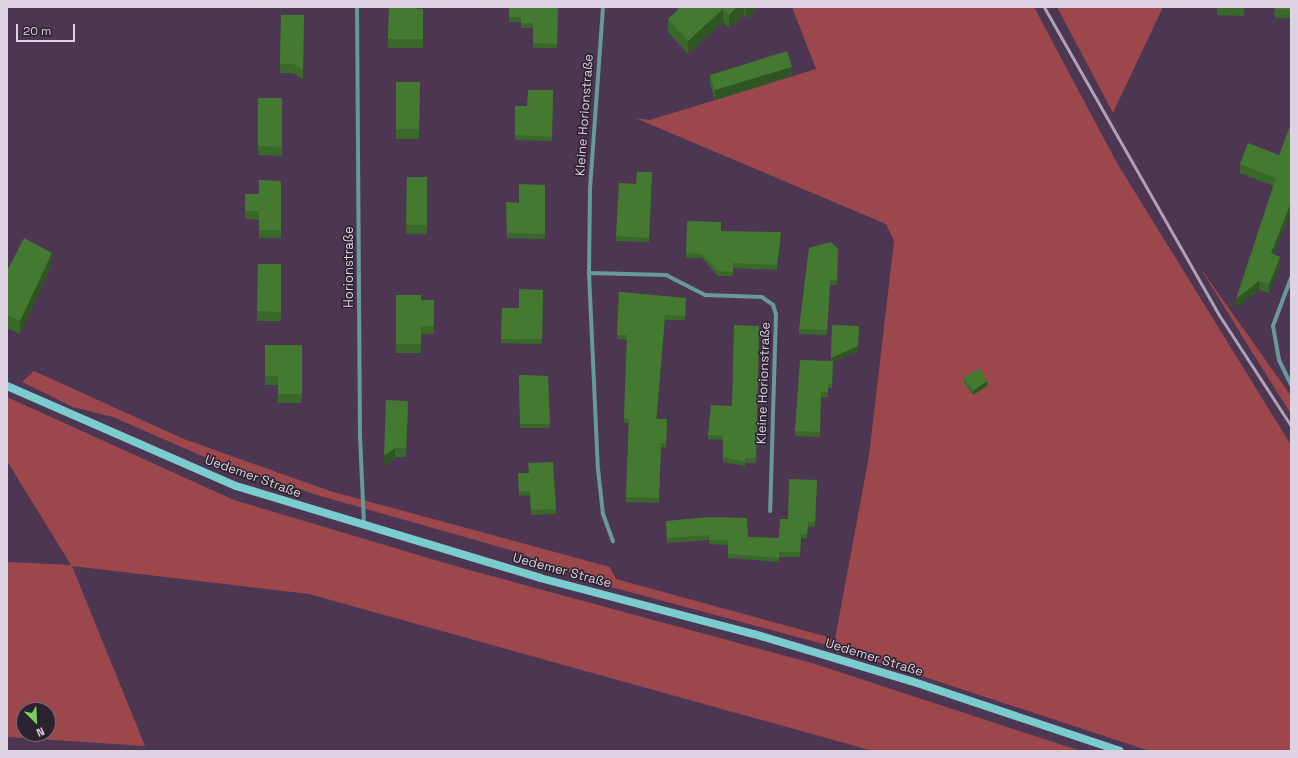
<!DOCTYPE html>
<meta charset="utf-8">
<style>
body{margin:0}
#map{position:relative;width:1298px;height:758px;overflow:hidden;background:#4c3652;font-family:"Space Grotesk",sans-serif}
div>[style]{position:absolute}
.green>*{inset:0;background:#9b474c}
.minor>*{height:4px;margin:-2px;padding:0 2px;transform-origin:2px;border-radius:2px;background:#689a9b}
.secondary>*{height:8px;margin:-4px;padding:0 4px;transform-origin:4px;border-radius:4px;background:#7acccf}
.rail>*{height:3px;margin:-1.5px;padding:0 1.5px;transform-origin:1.5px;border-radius:1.5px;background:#b1a1b6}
.wall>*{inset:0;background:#3a682a}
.shaded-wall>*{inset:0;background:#2f5522}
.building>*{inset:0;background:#437931}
span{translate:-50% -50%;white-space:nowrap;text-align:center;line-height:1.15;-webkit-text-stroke:3px #2c222f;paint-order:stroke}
.street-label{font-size:13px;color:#ded1e2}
.frame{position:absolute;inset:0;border:8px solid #ded1e2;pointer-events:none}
.north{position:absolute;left:16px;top:702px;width:40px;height:40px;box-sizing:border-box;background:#2c222f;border:1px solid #736877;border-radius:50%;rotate:156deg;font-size:11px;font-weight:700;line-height:16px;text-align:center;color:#ded1e2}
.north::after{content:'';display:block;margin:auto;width:14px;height:18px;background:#77d259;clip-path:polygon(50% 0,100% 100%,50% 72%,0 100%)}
.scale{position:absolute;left:16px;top:24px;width:59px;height:18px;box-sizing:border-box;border:2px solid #ded1e2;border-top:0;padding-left:5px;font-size:12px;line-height:14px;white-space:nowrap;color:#ded1e2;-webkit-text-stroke:3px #2c222f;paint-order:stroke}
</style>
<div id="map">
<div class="green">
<i style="clip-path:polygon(792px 7px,1034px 7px,1117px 163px,1291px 445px,1291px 751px,1150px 751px,827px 645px,611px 587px,507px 549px,317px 495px,209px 459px,113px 417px,73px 407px,22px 382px,34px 371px,184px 439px,330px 491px,610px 567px,616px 579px,835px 639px,869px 456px,894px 241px,886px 224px,635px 118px,650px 120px,816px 69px)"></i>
<i style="clip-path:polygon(1057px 7px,1163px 7px,1113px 113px)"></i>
<i style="clip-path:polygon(1199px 266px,1291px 396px,1291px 414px,1257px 360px)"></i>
<i style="clip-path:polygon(evenodd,7px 397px,234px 500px,462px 568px,812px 663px,1081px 751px,873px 751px,309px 594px,72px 566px,145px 746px,7px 737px,7px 562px,71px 565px,7px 461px,7px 397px,24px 710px,48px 710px,48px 734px,24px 734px,24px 710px)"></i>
</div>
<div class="minor">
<i style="left:357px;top:7px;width:429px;rotate:89.6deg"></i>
<i style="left:360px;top:436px;width:88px;rotate:87.4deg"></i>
<i style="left:603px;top:7px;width:183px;rotate:94.1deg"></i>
<i style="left:590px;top:190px;width:83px;rotate:90.7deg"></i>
<i style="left:589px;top:273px;width:196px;rotate:87.4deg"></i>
<i style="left:598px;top:469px;width:45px;rotate:83.7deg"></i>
<i style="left:603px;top:514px;width:29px;rotate:70deg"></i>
<i style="left:589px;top:273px;width:77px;rotate:1.5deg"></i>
<i style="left:666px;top:275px;width:44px;rotate:27.1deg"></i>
<i style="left:705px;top:295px;width:57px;rotate:2deg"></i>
<i style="left:762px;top:297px;width:14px;rotate:36deg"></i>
<i style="left:773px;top:305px;width:9px;rotate:72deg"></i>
<i style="left:776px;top:314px;width:197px;rotate:91.7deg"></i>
<i style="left:1291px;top:278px;width:51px;rotate:110.6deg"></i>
<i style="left:1273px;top:326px;width:35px;rotate:80deg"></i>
<i style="left:1279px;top:360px;width:28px;rotate:64deg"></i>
</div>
<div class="secondary">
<i style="left:7px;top:386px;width:250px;rotate:23.6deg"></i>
<i style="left:236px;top:486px;width:318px;rotate:16.8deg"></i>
<i style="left:540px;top:578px;width:221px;rotate:14.7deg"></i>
<i style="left:754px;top:634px;width:164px;rotate:16.7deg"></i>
<i style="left:911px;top:681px;width:220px;rotate:18.5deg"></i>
</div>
<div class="rail">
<i style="left:1044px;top:7px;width:354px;rotate:60.4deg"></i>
<i style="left:1219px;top:315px;width:132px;rotate:57deg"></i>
</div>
<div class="wall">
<i style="clip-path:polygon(389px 7px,423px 9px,423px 48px,388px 48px)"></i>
<i style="clip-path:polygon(509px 7px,559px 7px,558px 9px,557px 48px,533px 48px,533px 28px,521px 28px,521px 22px,509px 22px)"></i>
<i style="clip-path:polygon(677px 7px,758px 7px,746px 18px,744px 15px,729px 28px,723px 22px,688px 54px,668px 32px,668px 19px,677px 11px)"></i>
<i style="clip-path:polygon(1217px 7px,1244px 7px,1244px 16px,1217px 15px)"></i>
<i style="clip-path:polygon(1274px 7px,1291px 7px,1291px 18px,1275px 18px)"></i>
<i style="clip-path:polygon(281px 15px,304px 15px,303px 79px,293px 73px,280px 73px)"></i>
<i style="clip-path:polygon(710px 75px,792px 76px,715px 100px,710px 84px)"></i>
<i style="clip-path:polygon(396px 82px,420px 82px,419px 139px,396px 139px)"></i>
<i style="clip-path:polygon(553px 90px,552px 141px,515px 140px,515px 106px,527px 106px)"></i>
<i style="clip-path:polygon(258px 98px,282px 98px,282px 156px,258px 155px)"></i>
<i style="clip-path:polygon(1279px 155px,1274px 255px,1280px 265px,1269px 293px,1259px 290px,1236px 308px,1273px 186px,1240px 173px,1240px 164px)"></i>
<i style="clip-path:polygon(652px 172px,649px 242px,616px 241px,619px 183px,636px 184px)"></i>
<i style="clip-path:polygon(407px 177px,427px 177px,427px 234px,406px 234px)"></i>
<i style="clip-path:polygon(281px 181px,281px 238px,259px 238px,259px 220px,245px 219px,245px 194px,259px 194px)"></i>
<i style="clip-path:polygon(545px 185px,545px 239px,507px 238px,506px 202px,519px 203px)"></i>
<i style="clip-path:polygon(721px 231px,781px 237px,777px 270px,733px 268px,733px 276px,718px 276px,702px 258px,686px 258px,686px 253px)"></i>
<i style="clip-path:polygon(838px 249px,837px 285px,830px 285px,827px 335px,799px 334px,799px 329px)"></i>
<i style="clip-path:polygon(281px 264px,281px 321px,257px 321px,257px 311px)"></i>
<i style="clip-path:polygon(52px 265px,20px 334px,7px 328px,7px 271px)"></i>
<i style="clip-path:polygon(543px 290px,542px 344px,501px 343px,502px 308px,519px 308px)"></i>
<i style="clip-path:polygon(619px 292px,686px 298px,685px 320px,665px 320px,657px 419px,667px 419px,666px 448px,661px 447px,659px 503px,626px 502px,629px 423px,624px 423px,624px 418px,627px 340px,617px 339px)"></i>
<i style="clip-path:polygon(396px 295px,421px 300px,434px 300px,434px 334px,421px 334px,421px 353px,396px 353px)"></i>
<i style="clip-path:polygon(759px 326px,756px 463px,745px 463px,745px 466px,723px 462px,723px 440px,708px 439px,708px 435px,732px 406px)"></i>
<i style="clip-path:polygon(265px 345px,302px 345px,302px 403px,278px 403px,278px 385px,265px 385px)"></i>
<i style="clip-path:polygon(858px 351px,833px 362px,832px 388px,828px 388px,828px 397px,821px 397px,820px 437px,795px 436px,795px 431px,831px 361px)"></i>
<i style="clip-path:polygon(519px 375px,548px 376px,550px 428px,520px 428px)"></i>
<i style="clip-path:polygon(964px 378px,987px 386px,973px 395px,964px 383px)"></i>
<i style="clip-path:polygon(408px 410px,406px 457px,395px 457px,384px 466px)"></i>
<i style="clip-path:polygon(518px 473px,556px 509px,556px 514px,531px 515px,530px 495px,519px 496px)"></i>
<i style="clip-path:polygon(817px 480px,815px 527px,808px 526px,807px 539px,801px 538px,800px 557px,779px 557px,779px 562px,728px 558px,728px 545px,709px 544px,709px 540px,667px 543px,666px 521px,748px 537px,779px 538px,788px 519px)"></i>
</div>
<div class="shaded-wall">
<i style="clip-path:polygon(737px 7px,744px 7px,744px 15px,729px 28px,729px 15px)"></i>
<i style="clip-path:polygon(746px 7px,758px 7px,746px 18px)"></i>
<i style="clip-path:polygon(723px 9px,723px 22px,688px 54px,688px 41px)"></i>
<i style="clip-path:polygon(792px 67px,792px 76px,715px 100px,715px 90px)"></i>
<i style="clip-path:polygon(1291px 203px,1291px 212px,1271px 262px,1271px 253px)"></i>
<i style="clip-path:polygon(781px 232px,781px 237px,777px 270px,777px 265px)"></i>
<i style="clip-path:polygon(52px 253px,52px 265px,20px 334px,20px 321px)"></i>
<i style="clip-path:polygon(1280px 257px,1280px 265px,1269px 293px,1269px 284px)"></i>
<i style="clip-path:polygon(1259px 281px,1259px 290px,1236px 308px,1236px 299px)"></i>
<i style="clip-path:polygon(665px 315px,665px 320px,656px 424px,656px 419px)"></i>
<i style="clip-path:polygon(859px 326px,858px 351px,833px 362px,832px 388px,833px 362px,831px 362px,831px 358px)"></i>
<i style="clip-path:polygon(987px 381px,987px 386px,973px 395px,973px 391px)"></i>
<i style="clip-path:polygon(395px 448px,395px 457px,384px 466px,384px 456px)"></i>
</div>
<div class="building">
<i style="clip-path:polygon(389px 7px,412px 7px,412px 8px,423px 9px,423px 39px,388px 39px)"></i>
<i style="clip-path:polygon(509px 7px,558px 7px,557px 44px,533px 43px,533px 23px,521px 23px,521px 17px,509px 17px)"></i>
<i style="clip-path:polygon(681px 7px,737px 7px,729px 15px,723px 9px,688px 41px,668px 19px)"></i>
<i style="clip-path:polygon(1275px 7px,1291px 7px,1291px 10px,1275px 9px)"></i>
<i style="clip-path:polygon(281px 15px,304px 15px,303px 70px,293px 64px,280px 64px)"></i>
<i style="clip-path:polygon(787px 51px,792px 67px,715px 90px,710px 75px)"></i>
<i style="clip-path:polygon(396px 82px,420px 82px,419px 129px,396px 129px)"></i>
<i style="clip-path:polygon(528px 90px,553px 90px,552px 137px,515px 135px,515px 106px,527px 106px)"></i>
<i style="clip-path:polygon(258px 98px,282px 98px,282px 147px,258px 146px)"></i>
<i style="clip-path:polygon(1291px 123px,1291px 203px,1271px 253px,1280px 257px,1269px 284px,1259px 281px,1236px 299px,1276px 178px,1240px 164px,1248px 143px,1279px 155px)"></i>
<i style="clip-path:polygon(637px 172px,652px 172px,649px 238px,616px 236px,619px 183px,636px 184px)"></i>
<i style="clip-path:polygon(407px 177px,427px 177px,427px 225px,406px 225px)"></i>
<i style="clip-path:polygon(259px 180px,281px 181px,281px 230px,259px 230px,259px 211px,245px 211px,245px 194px,259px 194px)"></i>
<i style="clip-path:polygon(519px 184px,545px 185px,545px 234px,507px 233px,506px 202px,519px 203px)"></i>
<i style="clip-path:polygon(687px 221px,721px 222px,721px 231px,781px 232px,777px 265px,733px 263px,733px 272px,718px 271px,702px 254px,686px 253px)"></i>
<i style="clip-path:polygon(24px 238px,52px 253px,20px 321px,7px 315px,7px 271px)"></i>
<i style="clip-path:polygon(831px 242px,838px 249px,837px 280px,830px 280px,827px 330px,799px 329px,809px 248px)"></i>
<i style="clip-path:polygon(258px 264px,281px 264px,281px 312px,257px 311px)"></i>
<i style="clip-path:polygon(519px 289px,543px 290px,542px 339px,501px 339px,502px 308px,519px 308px)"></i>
<i style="clip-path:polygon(619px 292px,686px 298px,685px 316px,665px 315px,656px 419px,667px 419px,666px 443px,661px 443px,659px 498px,626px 497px,629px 418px,624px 418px,627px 335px,617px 335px)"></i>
<i style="clip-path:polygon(396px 295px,421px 295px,421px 300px,434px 300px,434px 326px,421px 326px,421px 344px,396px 344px)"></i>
<i style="clip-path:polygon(734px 325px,759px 326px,756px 458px,745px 458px,745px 462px,723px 457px,723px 435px,708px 435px,711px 405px,732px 406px)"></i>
<i style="clip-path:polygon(832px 325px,859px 326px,858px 346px,831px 358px)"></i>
<i style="clip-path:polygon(265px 345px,302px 345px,302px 394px,278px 394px,278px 376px,265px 376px)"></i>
<i style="clip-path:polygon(800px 360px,833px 361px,832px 384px,828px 383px,828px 392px,821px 392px,820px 432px,795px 431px)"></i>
<i style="clip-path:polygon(979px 368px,987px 381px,973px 391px,964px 378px)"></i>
<i style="clip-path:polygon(519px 375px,548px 376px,550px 424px,520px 424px)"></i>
<i style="clip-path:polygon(386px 400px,408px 401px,406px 448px,395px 448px,384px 456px)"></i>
<i style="clip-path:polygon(553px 462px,556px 509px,531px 510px,530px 491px,519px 491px,518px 473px,529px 473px,528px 463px)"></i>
<i style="clip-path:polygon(789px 479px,817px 480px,815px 522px,808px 522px,807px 534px,801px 534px,800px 552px,779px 552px,779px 558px,728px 554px,728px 540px,709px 540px,709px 535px,667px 538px,666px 521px,710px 517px,747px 518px,748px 537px,779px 538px,780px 519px,788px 519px)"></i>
</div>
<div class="street-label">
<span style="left:585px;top:115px;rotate:-86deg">Kleine Horionstraße</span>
<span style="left:349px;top:267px;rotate:-90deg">Horionstraße</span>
<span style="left:764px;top:383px;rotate:-88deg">Kleine Horionstraße</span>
<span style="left:253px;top:477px;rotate:20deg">Uedemer Straße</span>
<span style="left:562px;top:571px;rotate:15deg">Uedemer Straße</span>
<span style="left:874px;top:658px;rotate:17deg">Uedemer Straße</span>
</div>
<div class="frame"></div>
<div class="north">N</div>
<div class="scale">20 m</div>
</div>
